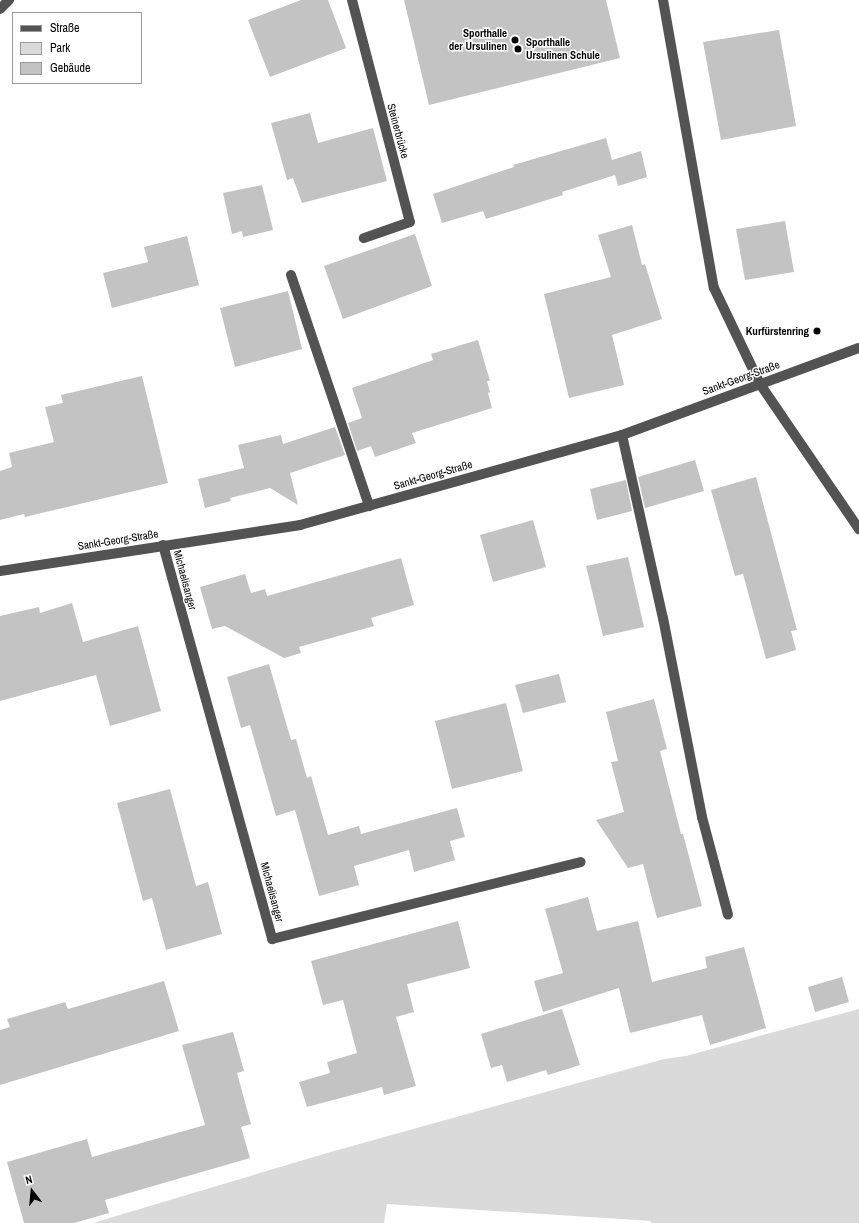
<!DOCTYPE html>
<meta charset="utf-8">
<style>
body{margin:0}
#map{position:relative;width:859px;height:1223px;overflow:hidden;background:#fff;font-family:"Archivo Narrow",sans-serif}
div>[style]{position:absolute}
.green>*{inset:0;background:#dadada}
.building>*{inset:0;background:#c3c3c3}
.minor>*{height:10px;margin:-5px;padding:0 5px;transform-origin:5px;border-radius:5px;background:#535353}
.dots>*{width:11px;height:11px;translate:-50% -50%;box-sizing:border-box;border:2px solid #fff;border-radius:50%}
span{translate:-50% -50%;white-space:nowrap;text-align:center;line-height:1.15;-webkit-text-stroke:3px #fff;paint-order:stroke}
.poi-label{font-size:11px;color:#000;font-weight:700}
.right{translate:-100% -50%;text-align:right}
.left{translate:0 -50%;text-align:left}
.street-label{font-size:11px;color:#000}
.legend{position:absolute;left:12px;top:12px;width:130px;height:72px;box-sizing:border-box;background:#fff;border:1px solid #999;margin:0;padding:5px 7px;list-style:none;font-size:12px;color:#000}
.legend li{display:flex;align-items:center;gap:8px;height:20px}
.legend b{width:20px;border:1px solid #999}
.north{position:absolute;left:12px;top:1171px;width:40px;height:40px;-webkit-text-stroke:3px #fff;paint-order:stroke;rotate:344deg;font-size:11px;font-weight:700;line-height:16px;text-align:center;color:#000}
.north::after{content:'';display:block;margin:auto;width:14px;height:18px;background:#000;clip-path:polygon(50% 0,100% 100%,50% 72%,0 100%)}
</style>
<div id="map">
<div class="green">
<i style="clip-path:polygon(859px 1009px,859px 1223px,651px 1223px,651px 1221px,387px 1204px,384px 1223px,93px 1223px,327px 1153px,664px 1059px,686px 1056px)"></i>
</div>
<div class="building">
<i style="clip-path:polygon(301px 0,328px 0,346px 48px,270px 77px,248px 20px)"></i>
<i style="clip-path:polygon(404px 0,606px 0,620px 58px,429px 105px)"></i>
<i style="clip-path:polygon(779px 30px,796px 126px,721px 140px,703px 42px)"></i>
<i style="clip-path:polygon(310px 113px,318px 143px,373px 128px,387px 181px,302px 203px,293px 178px,287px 180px,271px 123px)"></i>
<i style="clip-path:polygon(606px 138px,612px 160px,641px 151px,647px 177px,618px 186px,615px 175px,562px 192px,563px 195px,486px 219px,483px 211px,442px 223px,433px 194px,514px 167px,513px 165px)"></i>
<i style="clip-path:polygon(262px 185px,273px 230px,243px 237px,242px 231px,232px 234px,223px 193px)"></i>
<i style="clip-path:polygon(785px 221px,794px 272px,745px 280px,736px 229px)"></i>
<i style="clip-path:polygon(632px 225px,642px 265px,645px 264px,662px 319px,612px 335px,624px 385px,569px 398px,544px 294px,611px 277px,598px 235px)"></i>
<i style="clip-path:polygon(415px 234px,432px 286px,343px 319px,324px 266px)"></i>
<i style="clip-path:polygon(187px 236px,199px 285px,112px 308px,103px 273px,148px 262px,144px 247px)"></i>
<i style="clip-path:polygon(288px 291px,302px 349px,235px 367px,220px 308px)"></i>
<i style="clip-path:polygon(478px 340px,490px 381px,487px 381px,490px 392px,488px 393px,492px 408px,412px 433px,416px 443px,375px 457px,371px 446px,357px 451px,348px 423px,362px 418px,352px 388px,433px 360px,431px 354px)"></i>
<i style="clip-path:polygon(142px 376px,168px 483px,25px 517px,24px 514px,0 520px,0 471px,12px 467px,9px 453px,54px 442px,45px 407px,63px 403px,61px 395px)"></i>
<i style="clip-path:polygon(335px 427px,345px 455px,290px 473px,298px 505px,270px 488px,230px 498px,231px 501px,205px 508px,198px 479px,244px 468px,238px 445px,281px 435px,283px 444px)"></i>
<i style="clip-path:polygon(695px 460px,704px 491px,645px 508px,638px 477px)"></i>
<i style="clip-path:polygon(756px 477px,797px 630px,791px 631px,796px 650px,766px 659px,743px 574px,735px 576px,711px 490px)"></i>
<i style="clip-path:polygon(626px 480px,632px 511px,597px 520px,590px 489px)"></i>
<i style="clip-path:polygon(533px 520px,546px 567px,493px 582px,480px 535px)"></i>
<i style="clip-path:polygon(628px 557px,644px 627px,603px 636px,586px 566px)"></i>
<i style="clip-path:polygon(401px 558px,414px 605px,371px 618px,374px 626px,299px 647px,301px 653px,284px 658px,225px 626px,212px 629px,200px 587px,245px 574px,251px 593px,265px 589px,267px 596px)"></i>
<i style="clip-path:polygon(72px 603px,83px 642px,138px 626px,161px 711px,110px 726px,96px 675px,0 701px,0 616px,39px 607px,40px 613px)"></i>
<i style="clip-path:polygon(269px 664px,291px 740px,296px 739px,307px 778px,311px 776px,328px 835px,359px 826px,361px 834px,457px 808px,465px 837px,450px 841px,455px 860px,414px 872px,409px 850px,354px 866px,359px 885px,319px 896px,295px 810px,276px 816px,250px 725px,241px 728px,227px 677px)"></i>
<i style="clip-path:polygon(559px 674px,566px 702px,523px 713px,515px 685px)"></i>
<i style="clip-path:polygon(654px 699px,667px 749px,660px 751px,681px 834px,683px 834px,702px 906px,657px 918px,643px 864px,628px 868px,596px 820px,624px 812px,611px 762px,618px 761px,606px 712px)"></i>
<i style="clip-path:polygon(506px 703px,523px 771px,452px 789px,435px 721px)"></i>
<i style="clip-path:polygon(170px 789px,196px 886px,208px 882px,222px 934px,166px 950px,152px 898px,143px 901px,117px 803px)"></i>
<i style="clip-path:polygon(588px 897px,597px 931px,638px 921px,652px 982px,707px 968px,705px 957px,744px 947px,766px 1028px,710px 1045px,702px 1015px,630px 1033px,619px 988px,543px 1012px,534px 981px,563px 973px,545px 909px)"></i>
<i style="clip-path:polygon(458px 921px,470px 968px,407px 984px,414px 1012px,396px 1017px,416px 1086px,384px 1095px,382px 1087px,307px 1107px,299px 1082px,330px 1073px,327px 1062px,357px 1053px,343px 1000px,323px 1005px,311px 961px)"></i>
<i style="clip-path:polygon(842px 977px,849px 1002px,815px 1012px,808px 987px)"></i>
<i style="clip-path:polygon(164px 981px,179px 1031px,0 1085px,0 1030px,10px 1027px,7px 1019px,65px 1002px,68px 1009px)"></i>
<i style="clip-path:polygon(562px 1009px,580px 1065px,548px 1075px,546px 1070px,507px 1082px,502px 1065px,491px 1068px,481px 1034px)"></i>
<i style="clip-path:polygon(233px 1032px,244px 1071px,237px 1073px,251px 1124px,241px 1127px,250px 1158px,105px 1200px,109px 1213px,74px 1223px,24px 1223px,7px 1162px,87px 1139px,92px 1157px,205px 1125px,182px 1045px)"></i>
</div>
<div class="minor">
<i style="left:352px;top:0;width:229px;rotate:75.4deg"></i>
<i style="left:410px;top:222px;width:49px;rotate:160.8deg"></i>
<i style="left:663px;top:0;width:292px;rotate:80deg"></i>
<i style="left:714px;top:288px;width:106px;rotate:64.4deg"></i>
<i style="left:760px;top:384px;width:176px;rotate:55.7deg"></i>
<i style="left:0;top:9px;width:13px;rotate:-45deg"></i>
<i style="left:291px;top:275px;width:244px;rotate:71.3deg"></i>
<i style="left:622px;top:435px;width:188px;rotate:77.4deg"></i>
<i style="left:663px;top:618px;width:203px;rotate:78.9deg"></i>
<i style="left:702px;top:817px;width:101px;rotate:75.1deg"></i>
<i style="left:163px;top:545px;width:409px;rotate:74.5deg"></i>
<i style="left:272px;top:939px;width:318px;rotate:-14deg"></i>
<i style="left:0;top:571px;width:304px;rotate:-8.7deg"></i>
<i style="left:300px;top:525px;width:334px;rotate:-15.6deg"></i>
<i style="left:622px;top:435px;width:252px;rotate:-20.2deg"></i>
</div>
<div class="dots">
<i style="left:515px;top:40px;background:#000"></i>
<i style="left:518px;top:49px;background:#000"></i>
<i style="left:817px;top:331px;background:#000"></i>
</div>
<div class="poi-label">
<span class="right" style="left:507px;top:40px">Sporthalle<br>der Ursulinen</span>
<span class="left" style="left:526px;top:49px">Sporthalle<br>Ursulinen Schule</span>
<span class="right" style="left:809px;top:331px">Kurfürstenring</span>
</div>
<div class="street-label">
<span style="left:398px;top:131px;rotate:75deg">Steinerbrücke</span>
<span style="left:741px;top:378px;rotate:-20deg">Sankt-Georg-Straße</span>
<span style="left:433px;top:475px;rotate:-16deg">Sankt-Georg-Straße</span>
<span style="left:118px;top:540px;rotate:-9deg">Sankt-Georg-Straße</span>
<span style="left:185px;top:580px;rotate:75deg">Michaelisanger</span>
<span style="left:272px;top:892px;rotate:75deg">Michaelisanger</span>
</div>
<ul class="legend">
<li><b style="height:5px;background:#535353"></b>Straße</li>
<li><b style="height:11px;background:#dadada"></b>Park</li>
<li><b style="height:11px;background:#c3c3c3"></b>Gebäude</li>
</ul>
<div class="north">N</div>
</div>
